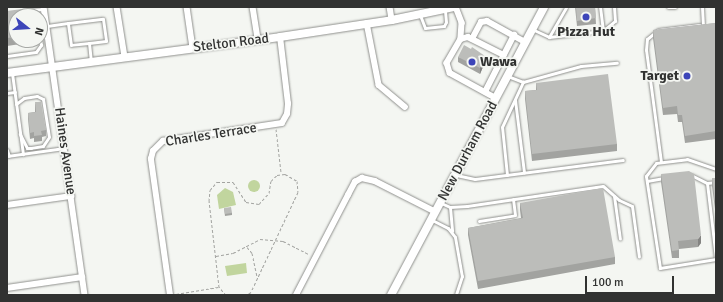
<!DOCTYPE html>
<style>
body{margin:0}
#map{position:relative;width:723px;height:302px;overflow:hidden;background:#f4f6f2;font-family:Signika,sans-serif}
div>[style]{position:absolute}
.green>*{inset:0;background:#c1d59e}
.round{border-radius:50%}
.path>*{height:1px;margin-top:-0.5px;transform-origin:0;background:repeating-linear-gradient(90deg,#a3a4a1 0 3px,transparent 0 5px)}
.roads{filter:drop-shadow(0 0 1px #8f908d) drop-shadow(0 0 1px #8f908d)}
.lane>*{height:3px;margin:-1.5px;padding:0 1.5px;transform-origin:1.5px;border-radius:1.5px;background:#fff}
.street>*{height:5.5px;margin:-2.75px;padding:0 2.75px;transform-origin:2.75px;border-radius:2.75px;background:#fff}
.secondary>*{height:8px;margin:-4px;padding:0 4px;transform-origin:4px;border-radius:4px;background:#fff}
.wall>*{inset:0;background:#a2a3a0}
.shaded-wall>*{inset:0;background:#848482}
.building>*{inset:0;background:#bcbdba}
.dots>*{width:11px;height:11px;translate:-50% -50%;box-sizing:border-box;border:2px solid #f4f6f2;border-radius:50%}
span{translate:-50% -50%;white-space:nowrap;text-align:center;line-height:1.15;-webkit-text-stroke:3.5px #f4f6f2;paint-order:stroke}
.poi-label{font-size:14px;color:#313231;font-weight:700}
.left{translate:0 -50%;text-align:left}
.right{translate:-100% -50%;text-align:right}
.street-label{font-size:14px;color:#313231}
.frame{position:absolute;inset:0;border:8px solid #313231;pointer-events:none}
.north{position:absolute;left:8px;top:8px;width:40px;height:40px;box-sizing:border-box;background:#f4f6f2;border:1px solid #a6a8a5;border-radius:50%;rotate:107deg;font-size:11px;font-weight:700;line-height:16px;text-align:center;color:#313231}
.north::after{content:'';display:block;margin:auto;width:14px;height:18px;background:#3d45b9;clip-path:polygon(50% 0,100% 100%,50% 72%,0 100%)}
.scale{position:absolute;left:585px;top:276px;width:89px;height:18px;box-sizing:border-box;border:2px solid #313231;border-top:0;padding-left:5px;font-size:12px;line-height:14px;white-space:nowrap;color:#313231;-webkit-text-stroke:3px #f4f6f2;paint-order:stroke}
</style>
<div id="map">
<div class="green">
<i class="round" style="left:248px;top:180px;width:12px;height:12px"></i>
<i style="clip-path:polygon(225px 188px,233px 192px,236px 205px,219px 209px,217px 195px)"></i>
<i style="clip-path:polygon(246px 263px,247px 273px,227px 276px,225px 266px)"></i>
</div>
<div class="path">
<i style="left:276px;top:129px;width:43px;rotate:83.4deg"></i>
<i style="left:247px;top:247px;width:8px;rotate:50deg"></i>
<i style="left:252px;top:253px;width:25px;rotate:78deg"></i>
<i style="left:216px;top:256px;width:17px;rotate:-10deg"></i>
<i style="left:233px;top:253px;width:30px;rotate:-27deg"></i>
<i style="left:260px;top:239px;width:23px;rotate:5deg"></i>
<i style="left:283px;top:241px;width:30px;rotate:27deg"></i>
<i style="left:176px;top:294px;width:43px;rotate:-9.5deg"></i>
<i style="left:226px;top:295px;width:11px;rotate:-131deg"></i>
<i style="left:219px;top:287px;width:87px;rotate:-96.6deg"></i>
<i style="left:209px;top:201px;width:11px;rotate:-85deg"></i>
<i style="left:210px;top:190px;width:11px;rotate:-49deg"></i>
<i style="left:217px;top:182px;width:16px"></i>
<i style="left:233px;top:182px;width:24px;rotate:57deg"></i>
<i style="left:246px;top:202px;width:13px;rotate:9deg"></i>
<i style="left:259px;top:204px;width:15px;rotate:-48deg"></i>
<i style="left:269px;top:193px;width:12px;rotate:-81deg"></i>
<i style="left:271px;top:181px;width:8px;rotate:-45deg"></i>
<i style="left:277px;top:175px;width:8px;rotate:-7deg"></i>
<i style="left:285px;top:174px;width:14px;rotate:30deg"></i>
<i style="left:297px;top:181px;width:11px;rotate:85deg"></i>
<i style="left:298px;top:192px;width:110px;rotate:115.2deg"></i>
<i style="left:251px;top:292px;width:5px;rotate:143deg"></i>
</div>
<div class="roads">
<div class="lane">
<i style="left:668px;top:7px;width:7px"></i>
<i style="left:702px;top:7px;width:17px;rotate:87deg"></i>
<i style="left:30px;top:10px;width:14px;rotate:-4deg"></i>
<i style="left:420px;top:15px;width:14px;rotate:69deg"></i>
<i style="left:425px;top:28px;width:19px;rotate:-6deg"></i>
<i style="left:444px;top:26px;width:4px;rotate:-63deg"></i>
<i style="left:446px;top:22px;width:12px;rotate:-95deg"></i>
<i style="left:47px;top:26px;width:21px;rotate:-8deg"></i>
<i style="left:534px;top:30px;width:17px;rotate:25deg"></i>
<i style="left:549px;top:37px;width:54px;rotate:-6.3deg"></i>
<i style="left:603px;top:31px;width:24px;rotate:-97deg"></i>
<i style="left:603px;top:31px;width:16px;rotate:-40deg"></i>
<i style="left:615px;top:21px;width:14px;rotate:-94deg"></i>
<i style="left:549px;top:37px;width:34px;rotate:-60deg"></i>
<i style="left:89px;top:43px;width:18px;rotate:174deg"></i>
<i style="left:71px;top:45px;width:22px;rotate:-98deg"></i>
<i style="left:68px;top:23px;width:35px;rotate:-7deg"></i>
<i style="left:103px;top:19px;width:22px;rotate:82deg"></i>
<i style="left:106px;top:41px;width:17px;rotate:173deg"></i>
<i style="left:89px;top:43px;width:18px;rotate:84deg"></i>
<i style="left:7px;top:56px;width:29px;rotate:-8deg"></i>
<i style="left:36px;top:52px;width:9px;rotate:-54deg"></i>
<i style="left:41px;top:45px;width:6px;rotate:-99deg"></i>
<i style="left:12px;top:73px;width:82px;rotate:82.3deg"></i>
<i style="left:523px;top:82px;width:60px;rotate:-15.4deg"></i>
<i style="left:581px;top:66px;width:36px;rotate:-5deg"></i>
<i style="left:7px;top:93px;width:8px;rotate:-7deg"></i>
<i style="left:515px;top:100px;width:73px;rotate:82.9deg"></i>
<i style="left:16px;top:104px;width:10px;rotate:-37deg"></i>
<i style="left:24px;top:98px;width:13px;rotate:-9deg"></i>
<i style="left:37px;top:96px;width:7px;rotate:27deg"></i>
<i style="left:43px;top:99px;width:38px;rotate:81deg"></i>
<i style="left:49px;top:137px;width:11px;rotate:124deg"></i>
<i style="left:43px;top:146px;width:12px;rotate:171deg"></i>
<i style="left:31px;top:148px;width:4px;rotate:180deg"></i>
<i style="left:27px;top:148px;width:16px;rotate:-117deg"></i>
<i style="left:7px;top:150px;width:6px;rotate:72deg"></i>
<i style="left:7px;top:156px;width:58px;rotate:-8deg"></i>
<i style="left:661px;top:162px;width:113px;rotate:-97.6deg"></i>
<i style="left:646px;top:50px;width:11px;rotate:-85deg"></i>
<i style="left:647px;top:39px;width:14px;rotate:-39deg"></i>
<i style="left:658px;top:30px;width:42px;rotate:-6.8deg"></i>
<i style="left:456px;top:175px;width:19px;rotate:12deg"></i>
<i style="left:475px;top:179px;width:149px;rotate:-7.3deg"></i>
<i style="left:507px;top:175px;width:48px;rotate:-95.9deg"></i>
<i style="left:502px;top:127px;width:50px;rotate:-65deg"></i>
<i style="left:523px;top:82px;width:17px;rotate:-159deg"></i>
<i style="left:691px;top:175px;width:18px;rotate:27deg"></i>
<i style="left:707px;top:183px;width:77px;rotate:83.2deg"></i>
<i style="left:647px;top:181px;width:17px;rotate:-10deg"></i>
<i style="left:707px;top:183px;width:9px;rotate:-6deg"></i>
<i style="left:614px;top:196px;width:43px;rotate:82.1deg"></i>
<i style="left:441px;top:203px;width:10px;rotate:24deg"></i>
<i style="left:450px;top:207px;width:17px;rotate:-3deg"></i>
<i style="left:467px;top:206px;width:137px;rotate:-8.4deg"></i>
<i style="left:603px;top:186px;width:21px;rotate:41deg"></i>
<i style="left:619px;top:200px;width:14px;rotate:25deg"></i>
<i style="left:632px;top:206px;width:51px;rotate:82.2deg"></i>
<i style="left:450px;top:207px;width:24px;rotate:85deg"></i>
<i style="left:432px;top:220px;width:18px;rotate:27deg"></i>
<i style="left:448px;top:228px;width:11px;rotate:52deg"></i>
<i style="left:455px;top:237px;width:40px;rotate:80deg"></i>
<i style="left:462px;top:276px;width:20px;rotate:108deg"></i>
<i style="left:479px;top:221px;width:36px;rotate:-9deg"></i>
<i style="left:515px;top:215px;width:16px;rotate:-97deg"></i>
<i style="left:716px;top:259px;width:57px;rotate:170.9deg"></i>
<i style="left:660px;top:268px;width:93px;rotate:-98.7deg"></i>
<i style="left:646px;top:176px;width:16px;rotate:-52deg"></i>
<i style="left:656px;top:163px;width:31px;rotate:-7deg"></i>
<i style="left:687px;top:159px;width:31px;rotate:19deg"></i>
</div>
<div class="street">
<i style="left:44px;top:7px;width:291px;rotate:81.9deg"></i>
<i style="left:117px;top:7px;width:51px;rotate:80.9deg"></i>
<i style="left:187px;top:7px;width:41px;rotate:81.7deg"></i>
<i style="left:253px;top:7px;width:32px;rotate:81deg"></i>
<i style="left:390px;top:7px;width:13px;rotate:81deg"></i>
<i style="left:456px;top:7px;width:17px;rotate:69deg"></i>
<i style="left:462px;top:23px;width:16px;rotate:94deg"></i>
<i style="left:461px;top:39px;width:28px;rotate:120deg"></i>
<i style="left:447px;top:63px;width:10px;rotate:73deg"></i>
<i style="left:450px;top:73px;width:52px;rotate:28.5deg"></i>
<i style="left:367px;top:23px;width:63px;rotate:79deg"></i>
<i style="left:379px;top:85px;width:34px;rotate:40deg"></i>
<i style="left:461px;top:39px;width:7px;rotate:-16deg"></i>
<i style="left:468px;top:37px;width:40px;rotate:26.6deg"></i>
<i style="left:472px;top:39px;width:19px;rotate:-62deg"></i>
<i style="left:481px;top:22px;width:6px;rotate:-9deg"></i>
<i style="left:487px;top:21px;width:43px;rotate:28.9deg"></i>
<i style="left:485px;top:92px;width:64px;rotate:-63deg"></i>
<i style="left:7px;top:205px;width:65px;rotate:-8deg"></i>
<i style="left:7px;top:288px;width:76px;rotate:-8.3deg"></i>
<i style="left:170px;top:295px;width:137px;rotate:-98deg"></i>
<i style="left:151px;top:159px;width:8px;rotate:-76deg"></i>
<i style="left:153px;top:151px;width:14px;rotate:-45deg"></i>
<i style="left:163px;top:141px;width:120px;rotate:-8.6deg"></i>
<i style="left:282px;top:123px;width:10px;rotate:-61deg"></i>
<i style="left:287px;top:114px;width:10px;rotate:-84deg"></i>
<i style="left:288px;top:104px;width:67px;rotate:-96.8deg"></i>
<i style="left:296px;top:295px;width:113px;rotate:-62.5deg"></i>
<i style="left:348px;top:195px;width:15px;rotate:-62deg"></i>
<i style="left:355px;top:182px;width:8px;rotate:-30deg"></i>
<i style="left:362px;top:178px;width:13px;rotate:13deg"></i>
<i style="left:375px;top:181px;width:68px;rotate:26.9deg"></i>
</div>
<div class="secondary">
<i style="left:7px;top:73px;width:275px;rotate:-7.5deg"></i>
<i style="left:280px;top:37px;width:113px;rotate:-8.6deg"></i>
<i style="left:392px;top:20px;width:63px;rotate:-11.8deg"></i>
<i style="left:391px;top:295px;width:326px;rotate:-62deg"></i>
</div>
</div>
<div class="wall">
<i style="clip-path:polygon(575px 7px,595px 7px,596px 24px,577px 26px)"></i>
<i style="clip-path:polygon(7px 11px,16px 16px,16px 40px,34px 40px,34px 42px,7px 46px)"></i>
<i style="clip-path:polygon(716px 23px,716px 139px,685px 143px,682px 122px,678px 122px,677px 114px,663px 115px,653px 38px,653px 30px)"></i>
<i style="clip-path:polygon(458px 57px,485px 62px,480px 74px,458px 62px)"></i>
<i style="clip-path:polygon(536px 83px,617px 144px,617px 151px,532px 161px,525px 99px,525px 91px,536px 90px)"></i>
<i style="clip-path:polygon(35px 102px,46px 130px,46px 136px,42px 137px,42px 141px,34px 142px,34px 138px,30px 139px,28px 119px,28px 113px,35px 112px)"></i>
<i style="clip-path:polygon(661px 174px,701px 243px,698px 247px,679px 249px,679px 258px,672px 258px,661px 182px)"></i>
<i style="clip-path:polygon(712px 178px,716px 178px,716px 217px,712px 186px)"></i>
<i style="clip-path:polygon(520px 203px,615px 257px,615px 264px,478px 289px,468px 235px,468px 228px,521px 218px,520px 210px)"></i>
<i style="clip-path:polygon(224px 208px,232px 213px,232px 215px,225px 216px)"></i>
</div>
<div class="shaded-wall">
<i style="clip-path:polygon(485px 56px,485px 62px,480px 74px,480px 68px)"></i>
<i style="clip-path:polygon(701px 235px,701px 243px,698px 247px,698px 239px)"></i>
</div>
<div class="building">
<i style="clip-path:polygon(576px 7px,595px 7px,596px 18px,577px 21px)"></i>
<i style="clip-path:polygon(30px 8px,33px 9px,34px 16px,16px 16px,16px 37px,7px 38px,7px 11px)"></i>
<i style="clip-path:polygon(716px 23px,716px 131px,685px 136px,682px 115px,678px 115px,677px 106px,663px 108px,653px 30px)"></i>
<i style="clip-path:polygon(464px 45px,471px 49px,472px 47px,485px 56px,480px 68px,458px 57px)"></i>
<i style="clip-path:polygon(608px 74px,617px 144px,532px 154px,525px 91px,537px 90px,536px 83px)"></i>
<i style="clip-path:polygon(35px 102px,41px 102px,46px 130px,41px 131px,42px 135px,34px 136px,34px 132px,30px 133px,28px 113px,36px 112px)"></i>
<i style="clip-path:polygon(689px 171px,694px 174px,701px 235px,698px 239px,678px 241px,679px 250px,672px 251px,661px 174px)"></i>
<i style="clip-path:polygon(712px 178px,716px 178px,716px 210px)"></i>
<i style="clip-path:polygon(603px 188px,615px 257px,478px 281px,468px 228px,523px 218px,520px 203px)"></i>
<i style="clip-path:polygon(231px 207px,232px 213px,225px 214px,224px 208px)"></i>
</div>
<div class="dots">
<i style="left:586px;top:17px;background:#3d45b9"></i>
<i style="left:472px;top:62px;background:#3d45b9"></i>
<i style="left:687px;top:76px;background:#3d45b9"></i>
</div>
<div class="poi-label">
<span style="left:586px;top:32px">Pizza Hut</span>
<span class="left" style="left:480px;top:62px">Wawa</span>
<span class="right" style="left:679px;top:76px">Target</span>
</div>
<div class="street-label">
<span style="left:231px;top:43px;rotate:-7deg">Stelton Road</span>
<span style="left:211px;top:135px;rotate:-9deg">Charles Terrace</span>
<span style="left:65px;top:151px;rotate:82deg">Haines Avenue</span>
<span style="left:468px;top:151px;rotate:-62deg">New Durham Road</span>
</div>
<div class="frame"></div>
<div class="north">N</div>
<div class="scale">100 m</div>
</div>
